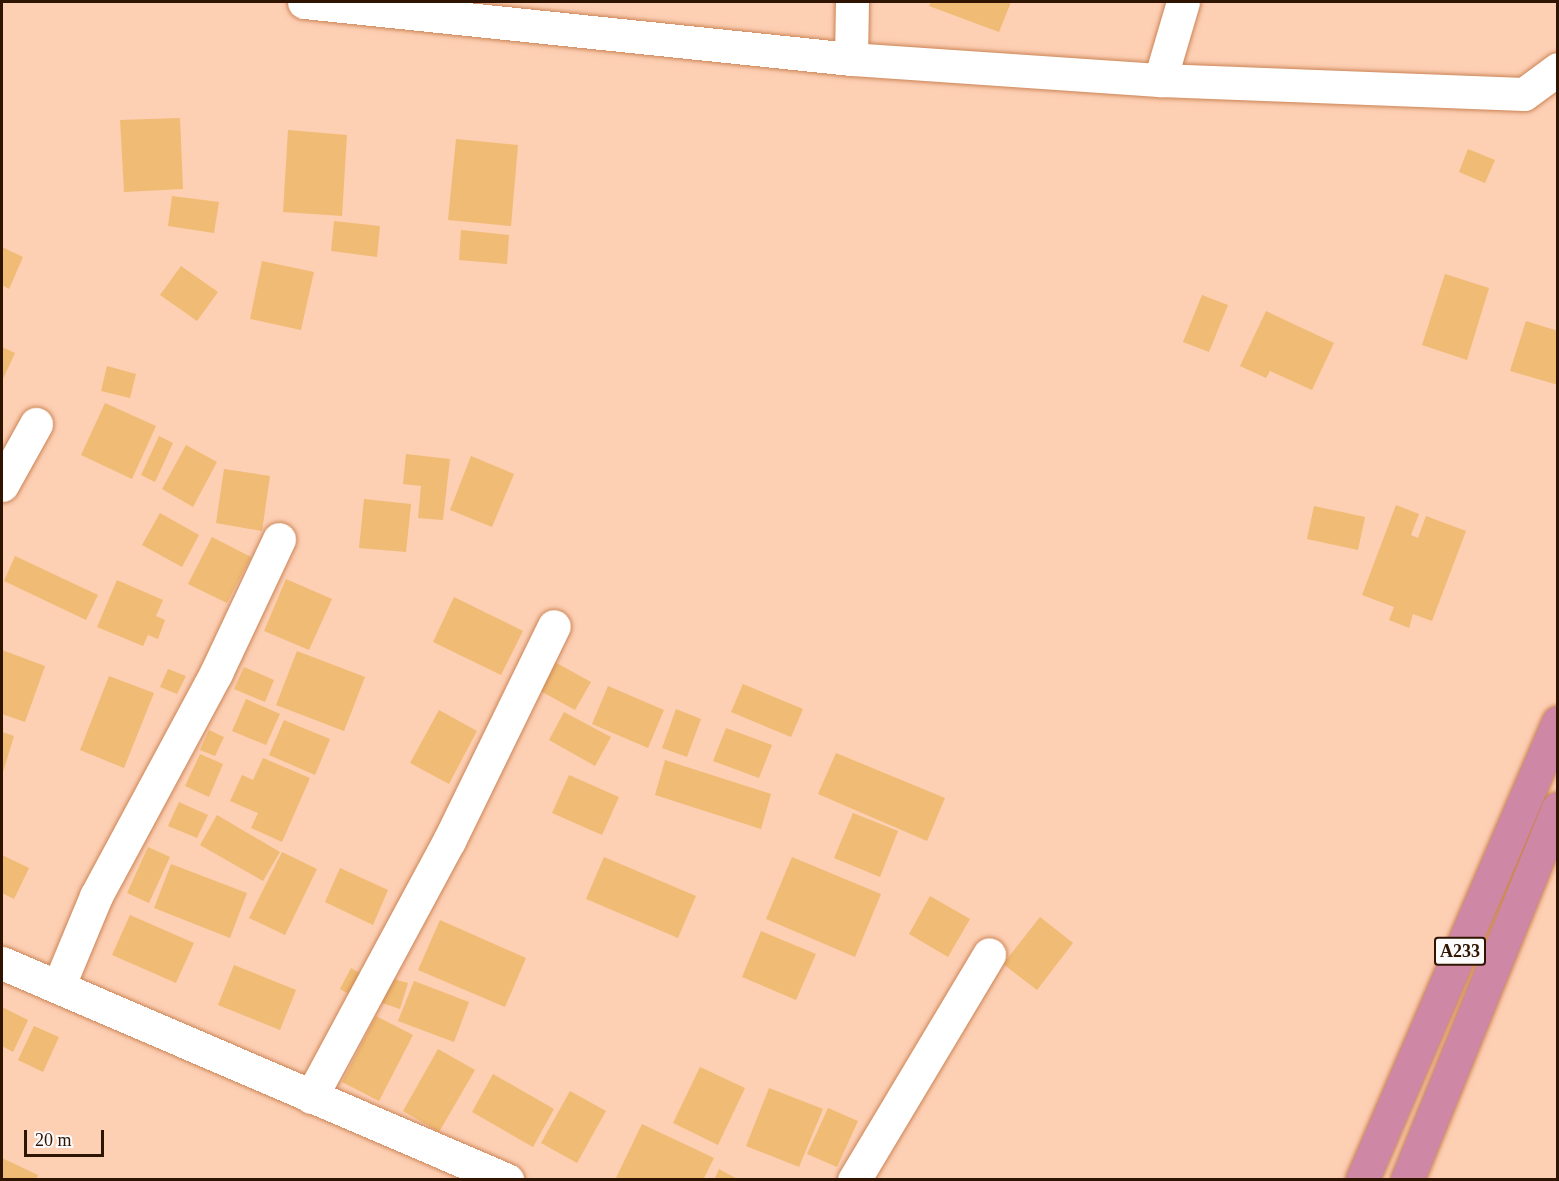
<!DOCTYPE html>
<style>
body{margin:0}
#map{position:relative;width:1559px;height:1181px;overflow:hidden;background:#fdcfb3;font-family:Georgia,serif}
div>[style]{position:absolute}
.building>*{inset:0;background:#f0bb74}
.roads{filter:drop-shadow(0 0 2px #cb8455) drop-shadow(0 0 2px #cb8455)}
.minor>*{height:33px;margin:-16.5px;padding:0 16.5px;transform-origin:16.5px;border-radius:16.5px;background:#fff}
.highway>*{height:33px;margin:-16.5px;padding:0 16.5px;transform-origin:16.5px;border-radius:16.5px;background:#ce87a5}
span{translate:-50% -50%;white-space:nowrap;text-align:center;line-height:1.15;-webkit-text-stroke:5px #fbfbfb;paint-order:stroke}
.shield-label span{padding:2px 4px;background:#fbfbfb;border:2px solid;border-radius:4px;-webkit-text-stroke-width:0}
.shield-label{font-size:18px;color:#301402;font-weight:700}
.frame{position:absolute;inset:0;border:3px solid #301402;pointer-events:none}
.scale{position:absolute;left:24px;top:1130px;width:80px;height:27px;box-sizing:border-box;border:3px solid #301402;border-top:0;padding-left:8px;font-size:18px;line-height:21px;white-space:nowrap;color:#301402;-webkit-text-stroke:4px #fbfbfb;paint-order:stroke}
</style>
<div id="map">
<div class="building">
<i style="clip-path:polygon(931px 2px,1011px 2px,999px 32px,929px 6px)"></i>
<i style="clip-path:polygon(180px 118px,183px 189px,124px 192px,120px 120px)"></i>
<i style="clip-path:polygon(288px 130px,347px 135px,342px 216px,283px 212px)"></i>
<i style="clip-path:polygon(456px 139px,518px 145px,511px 226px,448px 220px)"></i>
<i style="clip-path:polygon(1468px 149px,1495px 160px,1485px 183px,1459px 172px)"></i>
<i style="clip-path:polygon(172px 196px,219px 202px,214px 233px,168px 226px)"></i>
<i style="clip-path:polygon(334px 221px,380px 226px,377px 257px,331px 251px)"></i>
<i style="clip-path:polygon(461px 230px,509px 235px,507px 264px,459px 260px)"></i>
<i style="clip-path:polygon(2px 247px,23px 257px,9px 289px,2px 285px)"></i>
<i style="clip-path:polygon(262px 261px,314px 272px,301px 330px,250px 319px)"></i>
<i style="clip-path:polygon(181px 266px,218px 292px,197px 321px,160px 295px)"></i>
<i style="clip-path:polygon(1445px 274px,1489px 288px,1467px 360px,1422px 345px)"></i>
<i style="clip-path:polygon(1202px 295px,1228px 305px,1209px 352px,1183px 342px)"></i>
<i style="clip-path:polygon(1266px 311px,1334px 343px,1312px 390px,1270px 371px,1266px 378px,1240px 366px)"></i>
<i style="clip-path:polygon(1526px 321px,1558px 331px,1558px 385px,1510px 371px)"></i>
<i style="clip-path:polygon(2px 347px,15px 353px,2px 381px)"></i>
<i style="clip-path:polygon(107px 366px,136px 374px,130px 398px,101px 391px)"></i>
<i style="clip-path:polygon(105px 403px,156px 426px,132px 479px,81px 455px)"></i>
<i style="clip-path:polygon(159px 436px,173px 443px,155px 482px,141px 475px)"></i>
<i style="clip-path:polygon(186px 445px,217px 462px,193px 507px,162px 489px)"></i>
<i style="clip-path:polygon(406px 454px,450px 459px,443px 520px,418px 518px,421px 486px,403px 484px)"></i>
<i style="clip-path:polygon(471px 456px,514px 474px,492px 527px,450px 510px)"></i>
<i style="clip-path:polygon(224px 469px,270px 476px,262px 531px,216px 523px)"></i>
<i style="clip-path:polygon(364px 499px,411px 504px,406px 552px,359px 548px)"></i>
<i style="clip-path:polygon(1396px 505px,1419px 514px,1411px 535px,1418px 538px,1426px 516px,1466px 531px,1432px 621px,1413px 614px,1409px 628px,1389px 620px,1394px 607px,1362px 595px)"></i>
<i style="clip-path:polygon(1314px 506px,1365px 517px,1358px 550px,1307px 539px)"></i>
<i style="clip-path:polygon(160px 513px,199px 535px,182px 567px,142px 545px)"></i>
<i style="clip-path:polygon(212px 537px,251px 557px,227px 603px,188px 584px)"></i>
<i style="clip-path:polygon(15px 556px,98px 595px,86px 620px,4px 581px)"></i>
<i style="clip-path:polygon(286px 579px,332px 599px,309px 650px,264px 631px)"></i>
<i style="clip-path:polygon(117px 580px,163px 600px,156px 616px,165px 620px,158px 639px,148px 635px,143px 646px,97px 627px)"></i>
<i style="clip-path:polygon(454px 597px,523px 631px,501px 675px,433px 642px)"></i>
<i style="clip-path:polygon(2px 650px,45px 666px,25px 722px,2px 714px)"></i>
<i style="clip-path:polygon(297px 651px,365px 677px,344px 731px,276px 705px)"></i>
<i style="clip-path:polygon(553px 661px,591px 682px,575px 710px,537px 689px)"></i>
<i style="clip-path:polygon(244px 667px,274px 680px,265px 702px,234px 689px)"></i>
<i style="clip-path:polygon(168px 669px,186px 676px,177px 694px,160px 687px)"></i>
<i style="clip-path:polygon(109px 676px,154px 693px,124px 768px,80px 750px)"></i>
<i style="clip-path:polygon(743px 684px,803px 709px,791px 737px,731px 712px)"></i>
<i style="clip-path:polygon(608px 686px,664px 710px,648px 748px,592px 724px)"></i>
<i style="clip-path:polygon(246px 699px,280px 714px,266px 745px,232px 731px)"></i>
<i style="clip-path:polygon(676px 709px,701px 719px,687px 757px,662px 748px)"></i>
<i style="clip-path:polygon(439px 710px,477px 731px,449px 784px,410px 763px)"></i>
<i style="clip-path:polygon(564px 712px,611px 737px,595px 766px,549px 740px)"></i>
<i style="clip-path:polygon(284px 720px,330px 739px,315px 775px,269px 755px)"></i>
<i style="clip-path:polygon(726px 728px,772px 745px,759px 778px,713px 761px)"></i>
<i style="clip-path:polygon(209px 730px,224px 737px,215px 756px,200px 750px)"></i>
<i style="clip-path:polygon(2px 732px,14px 736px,2px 775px)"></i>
<i style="clip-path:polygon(836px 753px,945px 798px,927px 841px,818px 794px)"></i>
<i style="clip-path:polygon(200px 754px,223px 764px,209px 797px,185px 786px)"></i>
<i style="clip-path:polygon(263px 758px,310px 778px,282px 842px,251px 828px,258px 813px,230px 801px,242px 775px,253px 780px)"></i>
<i style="clip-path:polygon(665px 760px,771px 794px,761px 829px,655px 795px)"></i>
<i style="clip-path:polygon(569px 775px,619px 797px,602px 835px,552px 813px)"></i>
<i style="clip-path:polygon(179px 802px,208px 815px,197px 838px,168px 826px)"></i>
<i style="clip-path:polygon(853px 813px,898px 831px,880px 877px,834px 858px)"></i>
<i style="clip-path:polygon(217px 815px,280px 852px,263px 881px,200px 845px)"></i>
<i style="clip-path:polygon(148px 847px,170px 857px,149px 903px,127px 893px)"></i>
<i style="clip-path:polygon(282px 852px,317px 869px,285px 935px,249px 918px)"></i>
<i style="clip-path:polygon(2px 855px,29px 868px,14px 899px,2px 893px)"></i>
<i style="clip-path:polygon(604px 857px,696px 896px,678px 938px,586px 899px)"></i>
<i style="clip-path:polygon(792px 857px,881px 894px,855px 957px,766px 919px)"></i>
<i style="clip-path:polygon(171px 864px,247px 893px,230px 938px,154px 908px)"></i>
<i style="clip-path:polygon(340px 868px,388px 890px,373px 925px,325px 902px)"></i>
<i style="clip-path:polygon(930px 896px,970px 919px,948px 957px,909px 934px)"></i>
<i style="clip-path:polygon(130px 915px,194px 943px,176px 983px,112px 955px)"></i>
<i style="clip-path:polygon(1040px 917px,1073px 943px,1037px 990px,1003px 964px)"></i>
<i style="clip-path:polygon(440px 920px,526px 958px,505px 1007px,418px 970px)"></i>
<i style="clip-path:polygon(761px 931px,816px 954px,796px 1000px,742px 977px)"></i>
<i style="clip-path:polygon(234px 965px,296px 990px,280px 1030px,218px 1005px)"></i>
<i style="clip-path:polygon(351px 968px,365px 976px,354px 997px,340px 989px)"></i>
<i style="clip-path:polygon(390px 978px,408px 983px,400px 1009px,382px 1003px)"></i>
<i style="clip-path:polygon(414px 981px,469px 1002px,454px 1042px,398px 1021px)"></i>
<i style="clip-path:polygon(2px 1007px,28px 1020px,13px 1052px,2px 1046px)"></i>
<i style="clip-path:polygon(376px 1016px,413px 1035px,379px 1101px,342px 1082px)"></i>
<i style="clip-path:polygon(34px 1026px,59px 1037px,43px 1072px,18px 1060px)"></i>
<i style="clip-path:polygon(438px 1049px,475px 1070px,439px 1132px,403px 1111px)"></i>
<i style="clip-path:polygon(700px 1067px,745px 1088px,718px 1145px,673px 1123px)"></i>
<i style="clip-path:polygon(493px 1074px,554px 1109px,533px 1147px,472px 1112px)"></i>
<i style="clip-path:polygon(769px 1088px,823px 1109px,799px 1167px,746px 1146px)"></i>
<i style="clip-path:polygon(570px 1091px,606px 1111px,577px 1163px,541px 1143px)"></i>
<i style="clip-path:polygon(828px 1108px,858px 1121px,837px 1167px,807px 1154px)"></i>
<i style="clip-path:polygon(642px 1124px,714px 1158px,703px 1180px,615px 1180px)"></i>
<i style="clip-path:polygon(2px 1158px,38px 1175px,36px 1180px,2px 1180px)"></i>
<i style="clip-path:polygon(719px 1169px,739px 1180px,714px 1180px)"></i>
</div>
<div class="roads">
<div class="minor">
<i style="left:304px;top:2px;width:550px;rotate:5.95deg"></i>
<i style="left:851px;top:59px;width:310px;rotate:3.9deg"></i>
<i style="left:1160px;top:80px;width:364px;rotate:2.2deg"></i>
<i style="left:1524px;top:94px;width:42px;rotate:-36.3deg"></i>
<i style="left:851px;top:59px;width:57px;rotate:-89deg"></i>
<i style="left:1160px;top:80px;width:81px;rotate:-73.6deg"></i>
<i style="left:2px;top:485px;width:70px;rotate:-60.9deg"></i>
<i style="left:2px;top:963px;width:550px;rotate:23.25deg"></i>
<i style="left:59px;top:985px;width:96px;rotate:-67.4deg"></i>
<i style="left:96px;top:896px;width:253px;rotate:-61.7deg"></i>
<i style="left:216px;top:673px;width:148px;rotate:-64.8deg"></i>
<i style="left:311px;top:1097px;width:291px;rotate:-61.7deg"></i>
<i style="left:449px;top:841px;width:239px;rotate:-64deg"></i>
<i style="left:854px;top:1180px;width:263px;rotate:-59.1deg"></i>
</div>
<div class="highway">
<i style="left:1362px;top:1180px;width:498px;rotate:-66.8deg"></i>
<i style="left:1407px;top:1180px;width:401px;rotate:-67.9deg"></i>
</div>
</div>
<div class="shield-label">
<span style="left:1460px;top:951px">A233</span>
</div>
<div class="frame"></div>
<div class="scale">20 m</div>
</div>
